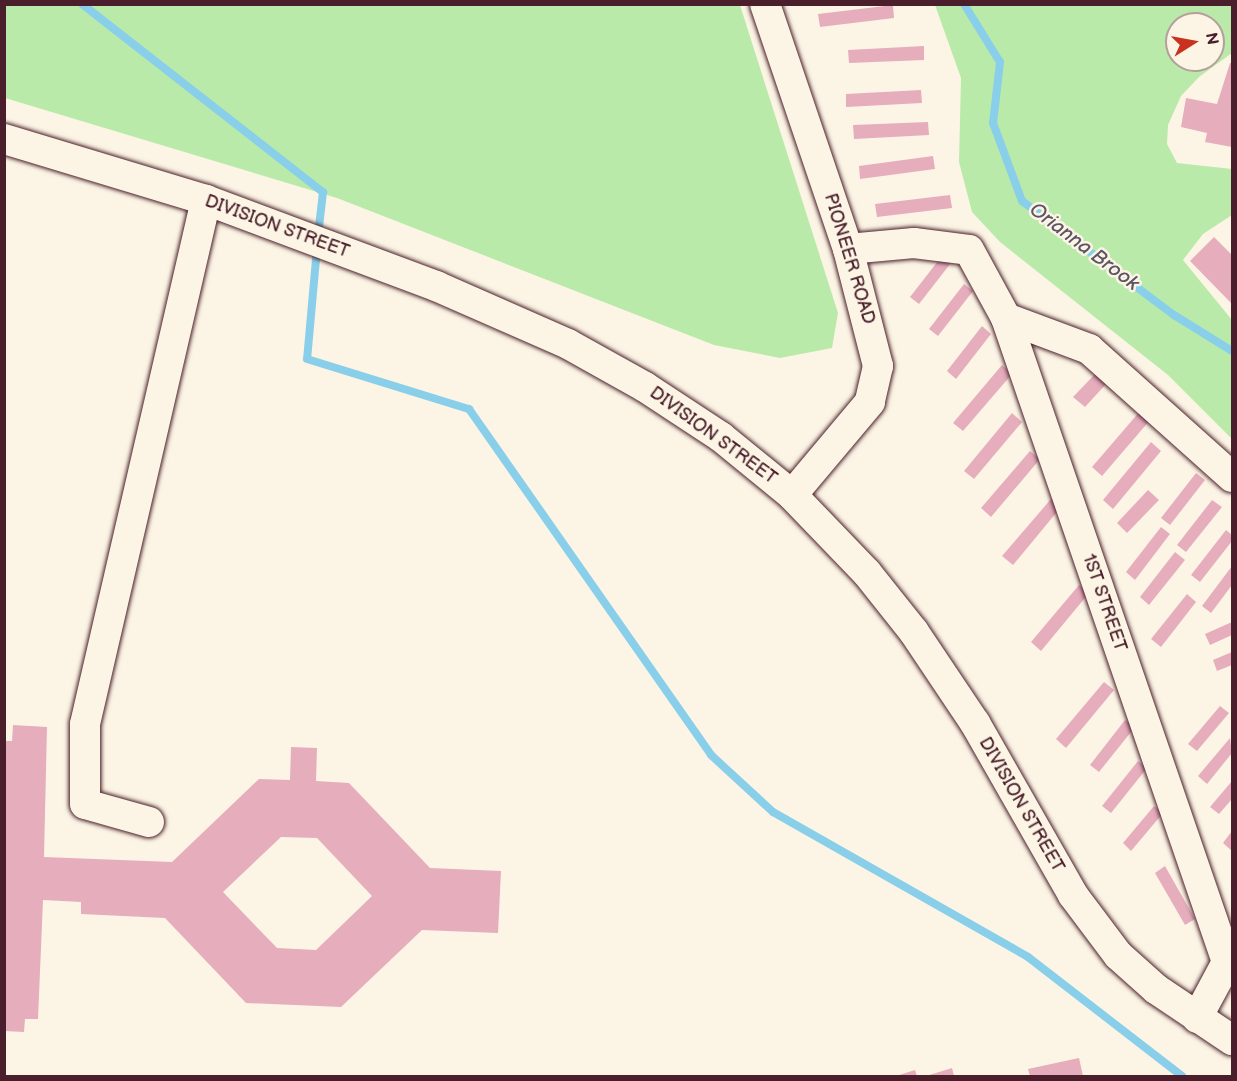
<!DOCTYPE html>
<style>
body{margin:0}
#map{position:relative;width:1237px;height:1081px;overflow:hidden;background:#fcf5e5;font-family:"Balsamiq Sans",sans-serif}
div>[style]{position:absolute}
.green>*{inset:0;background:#b9eaaa}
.stream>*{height:8px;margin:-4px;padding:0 4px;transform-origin:4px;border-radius:4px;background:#89cfea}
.building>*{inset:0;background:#e6adbd}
.roads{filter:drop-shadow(0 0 2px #4a1f2b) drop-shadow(0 0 2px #4a1f2b)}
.minor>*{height:30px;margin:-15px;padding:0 15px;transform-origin:15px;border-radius:15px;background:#fcf5e5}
span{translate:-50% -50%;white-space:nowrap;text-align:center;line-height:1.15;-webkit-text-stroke:5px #fcf5e5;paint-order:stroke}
.street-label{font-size:18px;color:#4a1f2b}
.water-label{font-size:20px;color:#5d5464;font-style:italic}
.frame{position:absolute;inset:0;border:6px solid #4a1f2b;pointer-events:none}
.north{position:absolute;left:1165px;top:12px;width:60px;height:60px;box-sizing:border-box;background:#fcf5e5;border:2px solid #b59f9b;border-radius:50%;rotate:79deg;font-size:16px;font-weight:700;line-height:24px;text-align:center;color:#4a1f2b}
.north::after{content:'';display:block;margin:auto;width:21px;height:27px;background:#c8321e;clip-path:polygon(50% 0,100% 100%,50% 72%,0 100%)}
</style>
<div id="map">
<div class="green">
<i style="clip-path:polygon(4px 5px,740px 5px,838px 313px,832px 348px,780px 358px,714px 345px,337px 198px,5px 98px)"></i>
<i style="clip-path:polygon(evenodd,935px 5px,1232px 5px,1232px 53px,1199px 77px,1181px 96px,1168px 125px,1167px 144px,1177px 163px,1232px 169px,1232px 215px,1203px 234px,1183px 260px,1232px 320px,1232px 439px,1168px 375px,1000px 242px,972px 212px,959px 162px,961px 78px,935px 5px,1177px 24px,1213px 24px,1213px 60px,1177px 60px,1177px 24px)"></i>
</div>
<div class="stream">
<i style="left:82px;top:4px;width:306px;rotate:38deg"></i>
<i style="left:323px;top:192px;width:44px;rotate:96.5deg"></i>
<i style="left:964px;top:4px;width:68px;rotate:58.2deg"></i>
<i style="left:1000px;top:62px;width:61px;rotate:96.5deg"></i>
<i style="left:993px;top:123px;width:83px;rotate:69.6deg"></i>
<i style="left:1022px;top:201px;width:190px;rotate:36.9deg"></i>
<i style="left:1174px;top:315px;width:68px;rotate:31.8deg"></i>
<i style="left:317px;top:248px;width:111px;rotate:95.1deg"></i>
<i style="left:307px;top:359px;width:170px;rotate:17.2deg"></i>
<i style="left:469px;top:409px;width:422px;rotate:55deg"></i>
<i style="left:711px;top:755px;width:84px;rotate:42.6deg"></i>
<i style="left:773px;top:812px;width:293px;rotate:29.6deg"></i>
<i style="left:1028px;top:957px;width:195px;rotate:37.7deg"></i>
</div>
<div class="building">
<i style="clip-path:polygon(893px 5px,894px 18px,820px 27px,818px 14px)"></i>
<i style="clip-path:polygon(924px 46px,924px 60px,849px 63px,848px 50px)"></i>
<i style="clip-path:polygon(1230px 63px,1232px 63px,1232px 147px,1205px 142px,1207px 133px,1181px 127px,1186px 98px,1217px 104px)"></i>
<i style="clip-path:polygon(921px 90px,922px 103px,846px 107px,846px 94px)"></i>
<i style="clip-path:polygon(928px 122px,929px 135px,854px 139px,853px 125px)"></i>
<i style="clip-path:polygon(933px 156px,935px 169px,860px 179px,859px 166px)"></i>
<i style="clip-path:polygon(950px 195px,952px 208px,877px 217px,875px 204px)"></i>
<i style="clip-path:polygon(1214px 237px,1232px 255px,1232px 304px,1190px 261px)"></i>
<i style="clip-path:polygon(945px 252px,954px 259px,919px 304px,910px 297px)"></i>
<i style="clip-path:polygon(964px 284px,973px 291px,938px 336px,929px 329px)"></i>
<i style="clip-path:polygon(982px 326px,991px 334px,956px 379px,947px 371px)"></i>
<i style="clip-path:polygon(1002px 365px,1012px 374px,963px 431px,953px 423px)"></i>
<i style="clip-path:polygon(1096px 373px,1107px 383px,1085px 407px,1073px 397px)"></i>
<i style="clip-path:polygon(1141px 410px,1151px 419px,1102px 476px,1092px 467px)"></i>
<i style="clip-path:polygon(1012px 413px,1022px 422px,974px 479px,964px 471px)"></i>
<i style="clip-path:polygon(1151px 442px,1161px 451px,1113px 509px,1103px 500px)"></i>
<i style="clip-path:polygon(1030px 451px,1040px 459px,991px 517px,981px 508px)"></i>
<i style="clip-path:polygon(1196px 473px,1205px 480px,1170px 525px,1161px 518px)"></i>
<i style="clip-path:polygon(1148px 490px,1159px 500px,1127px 533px,1117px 523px)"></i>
<i style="clip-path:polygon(1051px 499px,1061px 507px,1013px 565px,1002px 556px)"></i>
<i style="clip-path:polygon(1212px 500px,1222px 507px,1186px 552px,1177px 545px)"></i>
<i style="clip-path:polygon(1161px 527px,1170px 534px,1135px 580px,1126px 572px)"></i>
<i style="clip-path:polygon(1226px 530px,1232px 535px,1232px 541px,1200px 582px,1191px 575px)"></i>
<i style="clip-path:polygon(1175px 552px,1185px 560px,1149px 605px,1140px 597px)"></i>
<i style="clip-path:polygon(1232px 566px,1232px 585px,1211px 613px,1202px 606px)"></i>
<i style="clip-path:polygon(1079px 585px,1089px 593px,1041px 651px,1031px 642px)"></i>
<i style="clip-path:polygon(1187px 594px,1196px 602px,1161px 647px,1151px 639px)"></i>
<i style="clip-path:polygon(1232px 622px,1232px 635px,1210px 645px,1205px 634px)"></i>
<i style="clip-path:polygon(1232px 652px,1232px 665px,1217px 671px,1213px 660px)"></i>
<i style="clip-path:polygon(1104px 682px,1114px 690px,1066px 748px,1056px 739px)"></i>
<i style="clip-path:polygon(1220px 706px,1229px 713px,1197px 751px,1188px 744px)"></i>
<i style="clip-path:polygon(1125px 720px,1135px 727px,1099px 772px,1090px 765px)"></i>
<i style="clip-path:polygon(evenodd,13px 725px,47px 727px,44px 857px,172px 862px,259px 779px,290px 780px,291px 747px,317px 748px,316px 781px,349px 783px,430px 868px,501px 871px,498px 933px,422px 930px,341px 1007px,246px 1003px,165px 918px,81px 914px,81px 902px,43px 900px,38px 1019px,25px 1019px,24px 1032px,4px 1031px,4px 741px,12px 741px,13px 725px,281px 837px,317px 838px,372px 896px,316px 950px,277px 948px,223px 892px,281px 837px)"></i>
<i style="clip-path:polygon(1230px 738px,1232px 753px,1207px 784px,1198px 776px)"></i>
<i style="clip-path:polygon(1138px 761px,1147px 768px,1111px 813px,1102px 806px)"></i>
<i style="clip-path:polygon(1232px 781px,1232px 799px,1219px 814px,1210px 807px)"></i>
<i style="clip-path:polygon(1154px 806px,1163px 813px,1131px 851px,1123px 843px)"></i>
<i style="clip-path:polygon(1232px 831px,1232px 851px,1223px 843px)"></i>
<i style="clip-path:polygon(1165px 866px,1195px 919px,1185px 925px,1155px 873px)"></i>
<i style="clip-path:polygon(1079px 1058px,1083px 1076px,1030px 1076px,1028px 1069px)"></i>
<i style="clip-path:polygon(952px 1068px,954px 1076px,926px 1076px)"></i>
<i style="clip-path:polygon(915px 1070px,917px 1076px,896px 1076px)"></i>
</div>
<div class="roads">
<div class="minor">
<i style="left:765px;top:4px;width:259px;rotate:71.3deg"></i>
<i style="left:848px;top:249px;width:121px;rotate:75.6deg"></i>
<i style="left:878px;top:366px;width:37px;rotate:103deg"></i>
<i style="left:870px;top:402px;width:121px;rotate:130deg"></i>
<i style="left:4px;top:139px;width:211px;rotate:16.8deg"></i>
<i style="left:206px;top:200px;width:246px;rotate:20.5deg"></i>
<i style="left:436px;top:286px;width:144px;rotate:23.7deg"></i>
<i style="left:568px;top:344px;width:88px;rotate:29.2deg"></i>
<i style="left:645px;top:387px;width:91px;rotate:33.3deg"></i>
<i style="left:721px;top:437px;width:92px;rotate:39.2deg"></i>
<i style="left:792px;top:495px;width:108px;rotate:46.1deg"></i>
<i style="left:867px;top:573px;width:75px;rotate:51.5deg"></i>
<i style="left:914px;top:632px;width:110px;rotate:56.2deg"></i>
<i style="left:975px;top:723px;width:198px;rotate:60.3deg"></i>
<i style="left:1073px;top:895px;width:75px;rotate:53.1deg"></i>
<i style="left:1118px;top:955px;width:51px;rotate:41.8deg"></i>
<i style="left:1156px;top:989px;width:92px;rotate:33.9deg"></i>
<i style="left:848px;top:249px;width:66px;rotate:-5.2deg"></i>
<i style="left:914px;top:243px;width:55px;rotate:7.3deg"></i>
<i style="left:969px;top:250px;width:77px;rotate:61.4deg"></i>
<i style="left:1006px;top:318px;width:681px;rotate:71.06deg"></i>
<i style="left:1006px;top:318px;width:89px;rotate:20.5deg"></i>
<i style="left:1089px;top:349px;width:192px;rotate:41.8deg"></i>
<i style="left:149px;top:822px;width:66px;rotate:-164.3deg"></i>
<i style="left:85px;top:804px;width:80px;rotate:-90deg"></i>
<i style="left:85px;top:724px;width:538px;rotate:-77deg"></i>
<i style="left:1197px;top:1018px;width:64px;rotate:-61.8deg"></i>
<i style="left:1227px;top:962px;width:5px;rotate:-11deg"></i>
</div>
</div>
<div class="street-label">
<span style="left:277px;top:227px;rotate:20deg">DIVISION STREET</span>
<span style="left:849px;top:259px;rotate:73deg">PIONEER ROAD</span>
<span style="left:713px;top:436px;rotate:36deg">DIVISION STREET</span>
<span style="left:1104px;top:603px;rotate:71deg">1ST STREET</span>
<span style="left:1021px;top:805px;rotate:60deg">DIVISION STREET</span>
</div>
<div class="water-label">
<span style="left:1084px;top:247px;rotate:37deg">Orianna Brook</span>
</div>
<div class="frame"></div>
<div class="north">N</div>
</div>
